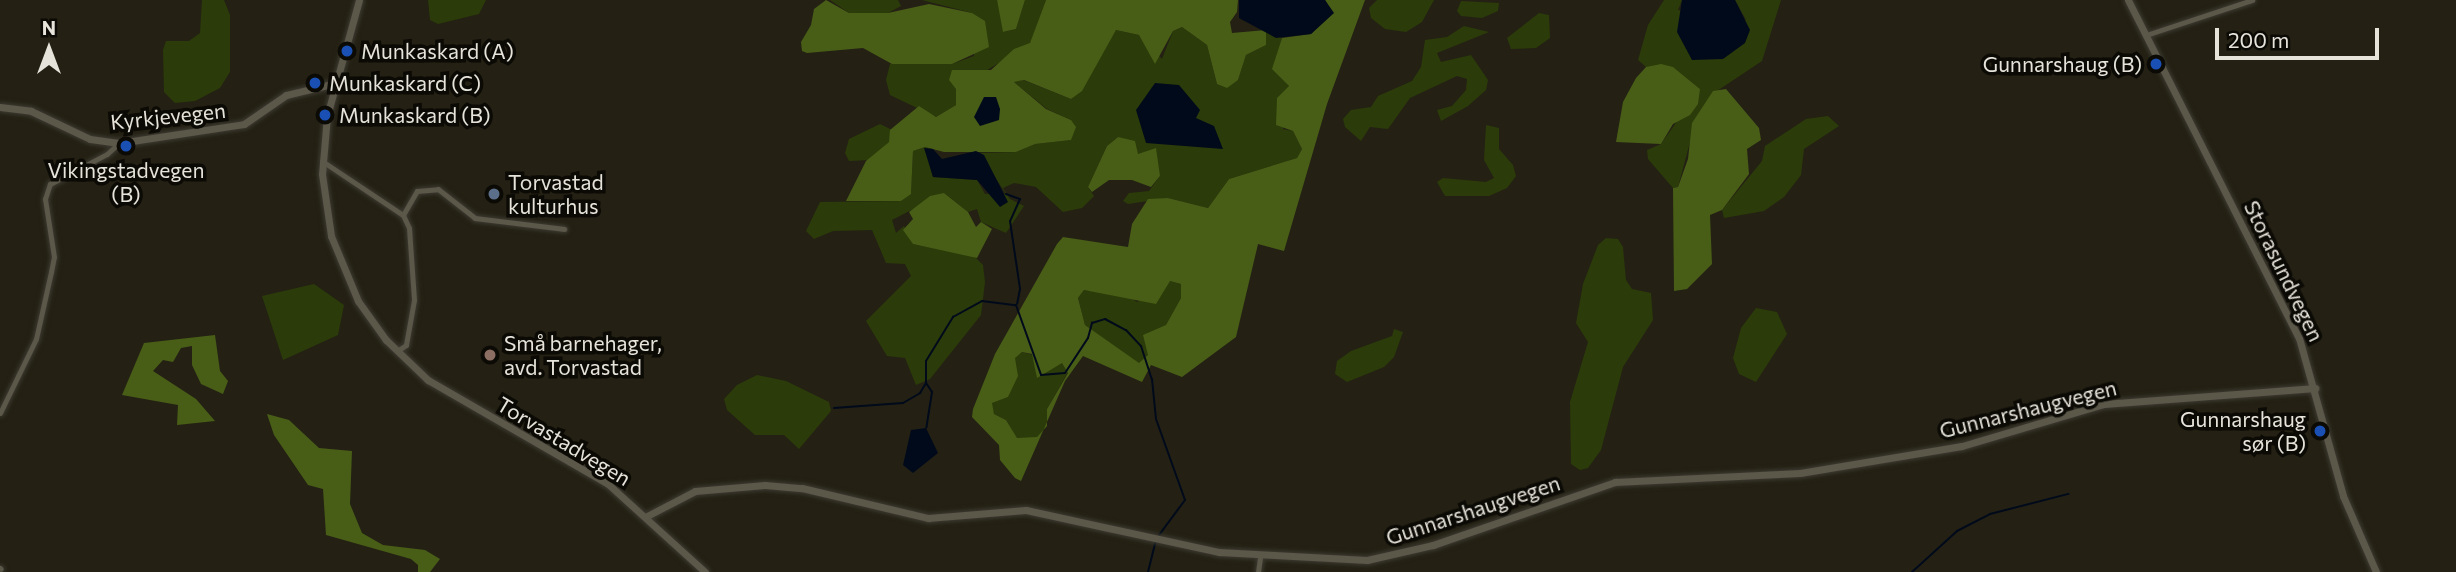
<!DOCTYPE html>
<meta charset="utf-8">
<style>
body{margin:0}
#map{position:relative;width:2456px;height:572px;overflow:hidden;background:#242114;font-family:Commissioner,sans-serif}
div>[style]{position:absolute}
.green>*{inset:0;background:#2b3b09}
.forest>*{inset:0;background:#485e16}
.water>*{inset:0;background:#000a1b}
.stream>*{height:2px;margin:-1px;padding:0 1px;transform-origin:1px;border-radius:1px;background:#000a1b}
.roads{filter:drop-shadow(0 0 2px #3d3a32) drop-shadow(0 0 2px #3d3a32)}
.street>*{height:5px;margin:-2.5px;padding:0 2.5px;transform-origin:2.5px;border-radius:2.5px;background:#5b5749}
.secondary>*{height:7px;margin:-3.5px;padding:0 3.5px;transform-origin:3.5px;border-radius:3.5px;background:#5b5749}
.dots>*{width:19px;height:19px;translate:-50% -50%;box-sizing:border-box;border:4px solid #0c0a05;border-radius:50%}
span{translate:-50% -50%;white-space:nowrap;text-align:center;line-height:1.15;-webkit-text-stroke:7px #0c0a05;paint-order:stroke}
.poi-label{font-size:21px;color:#e5e3da}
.left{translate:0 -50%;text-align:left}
.right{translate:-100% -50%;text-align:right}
.street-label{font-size:21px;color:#e5e3da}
.north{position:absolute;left:14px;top:14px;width:70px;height:70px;-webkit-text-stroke:5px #0c0a05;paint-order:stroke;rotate:0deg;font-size:19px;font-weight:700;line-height:28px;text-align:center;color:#e5e3da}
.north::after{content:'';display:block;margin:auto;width:24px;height:32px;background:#e5e3da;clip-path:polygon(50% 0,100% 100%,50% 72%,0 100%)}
.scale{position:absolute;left:2215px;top:28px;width:164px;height:32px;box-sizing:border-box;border:4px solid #e5e3da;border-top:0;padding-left:9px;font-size:21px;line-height:24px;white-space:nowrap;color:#e5e3da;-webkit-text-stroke:5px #0c0a05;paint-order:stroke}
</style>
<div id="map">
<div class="green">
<i style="clip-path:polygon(202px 0,224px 0,230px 15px,230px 72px,220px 88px,195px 101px,175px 103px,164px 92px,163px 50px,166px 41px,189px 41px,200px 33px)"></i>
<i style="clip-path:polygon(428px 0,486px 0,479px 14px,438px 24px,430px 20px)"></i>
<i style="clip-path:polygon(830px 0,898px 0,901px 6px,888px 13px,849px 13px)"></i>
<i style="clip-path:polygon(922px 0,997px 0,1004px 32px,1016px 29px,1025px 0,1046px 0,1030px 44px,956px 89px,956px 105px,936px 117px,890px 95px,886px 80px,890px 64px,952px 64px,974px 56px,972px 13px)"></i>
<i style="clip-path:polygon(1377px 0,1434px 0,1422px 22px,1406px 32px,1385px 29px,1371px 18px,1369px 8px)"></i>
<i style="clip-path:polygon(1664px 0,1682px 0,1678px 10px,1746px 20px,1735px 0,1781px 0,1762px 61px,1717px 91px,1697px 116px,1678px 187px,1673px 188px,1648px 159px,1647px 150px,1661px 144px,1700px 89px,1674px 68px,1646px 67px,1638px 60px,1648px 25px)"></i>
<i style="clip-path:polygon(1461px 1px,1499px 3px,1498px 11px,1482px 18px,1461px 16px,1457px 11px)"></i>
<i style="clip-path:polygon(1539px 13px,1549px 15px,1550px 38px,1536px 48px,1511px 49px,1507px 38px)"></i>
<i style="clip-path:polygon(1464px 26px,1489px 32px,1437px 53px,1441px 62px,1471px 55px,1488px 80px,1486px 90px,1468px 106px,1441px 121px,1437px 110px,1452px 106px,1466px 90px,1467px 79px,1457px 76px,1410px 98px,1388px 129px,1370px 127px,1361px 141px,1345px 127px,1343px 119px,1351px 110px,1371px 107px,1378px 96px,1412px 81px,1421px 67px,1425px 40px,1447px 37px)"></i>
<i style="clip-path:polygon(1182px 27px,1207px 45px,1217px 84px,1238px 80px,1246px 55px,1266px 45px,1266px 31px,1282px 38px,1273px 69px,1289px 86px,1283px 129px,1293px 131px,1302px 149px,1297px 158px,1229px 179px,1208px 208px,1168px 198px,1128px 204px,1123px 201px,1129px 193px,1149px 191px,1160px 176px,1118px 137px,1107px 146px,1088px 187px,1094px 196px,1082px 208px,1063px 212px,1036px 187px,1014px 183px,1003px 188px,1010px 199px,1024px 206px,1006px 233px,981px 222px,977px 209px,968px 212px,944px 193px,892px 220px,896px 233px,904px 226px,913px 244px,974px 256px,983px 265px,985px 282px,981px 315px,930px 379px,916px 385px,905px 358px,887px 356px,866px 321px,911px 276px,905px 264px,886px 263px,872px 230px,833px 231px,814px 239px,806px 231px,820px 202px,901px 201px,911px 193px,913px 151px,925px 147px,931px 149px,925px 148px,933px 177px,977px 180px,985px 194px,1006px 194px,979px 153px,1016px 152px,1034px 144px,1071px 140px,1071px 120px,1047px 109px,1014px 82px,1023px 80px,1071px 99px,1116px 30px,1139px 35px,1162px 59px,1173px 31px)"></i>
<i style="clip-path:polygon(1828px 116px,1839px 126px,1804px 149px,1801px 175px,1784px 197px,1764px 211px,1724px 218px,1722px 210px,1762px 161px,1765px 146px,1806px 119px)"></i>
<i style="clip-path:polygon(880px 124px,892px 130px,889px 142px,870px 160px,849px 161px,845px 153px,849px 139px)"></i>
<i style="clip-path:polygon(1486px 125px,1499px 128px,1499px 149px,1513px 165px,1516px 176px,1507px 188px,1489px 196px,1445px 196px,1437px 182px,1443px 178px,1486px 182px,1494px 178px,1484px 160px)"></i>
<i style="clip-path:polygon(1606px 238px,1618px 239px,1623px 247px,1626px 280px,1632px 289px,1651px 293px,1653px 320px,1623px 367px,1601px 450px,1588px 468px,1580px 470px,1571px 464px,1570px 402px,1588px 342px,1576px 323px,1583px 284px,1598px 245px)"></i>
<i style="clip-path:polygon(1170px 281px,1181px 284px,1181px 298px,1149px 356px,1139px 364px,1085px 325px,1078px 298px,1084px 290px,1129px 296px,1137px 302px)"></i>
<i style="clip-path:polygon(314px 284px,344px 305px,338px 335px,283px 360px,262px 296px)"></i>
<i style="clip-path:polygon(1756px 308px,1777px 312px,1787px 334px,1756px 382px,1739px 374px,1733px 358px,1741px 328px)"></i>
<i style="clip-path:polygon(1394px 329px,1403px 332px,1394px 357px,1384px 367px,1347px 382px,1335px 374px,1337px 361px,1351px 351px,1392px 336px)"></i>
<i style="clip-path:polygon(1022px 352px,1062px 363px,1068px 372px,1047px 409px,1047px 426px,1037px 438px,1016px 438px,1006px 420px,994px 414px,991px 403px,1008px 397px,1014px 358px)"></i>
<i style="clip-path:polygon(757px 375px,786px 381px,829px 402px,831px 411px,799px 449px,784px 435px,755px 435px,727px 410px,724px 399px,737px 385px)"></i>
</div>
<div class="forest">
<i style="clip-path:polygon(826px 0,849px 13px,888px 13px,929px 4px,972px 13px,985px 21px,989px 47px,952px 64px,892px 64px,863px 48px,807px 53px,802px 51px,801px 42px,811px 25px,814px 9px)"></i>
<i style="clip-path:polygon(997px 0,1025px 0,1016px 29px,1003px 32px)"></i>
<i style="clip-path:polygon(1046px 0,1238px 0,1237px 12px,1230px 22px,1232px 33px,1266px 30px,1266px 45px,1246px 55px,1238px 80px,1227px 88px,1217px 84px,1207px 45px,1182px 27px,1173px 31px,1155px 64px,1139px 35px,1116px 30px,1082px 91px,1071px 99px,1024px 80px,1014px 82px,1046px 109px,1071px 120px,1076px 127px,1071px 140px,1035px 144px,1016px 152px,944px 152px,925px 147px,913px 151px,911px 194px,901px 201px,846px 201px,866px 161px,889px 142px,890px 130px,919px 106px,936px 117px,956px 105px,956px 89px,949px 80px,952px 70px,991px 70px,1014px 49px,1030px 43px)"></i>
<i style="clip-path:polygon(evenodd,1325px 0,1365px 0,1327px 104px,1284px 251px,1258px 244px,1236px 337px,1182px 377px,1151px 365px,1142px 382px,1083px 356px,1065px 381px,1021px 481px,1015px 478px,1000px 460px,999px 445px,972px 417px,973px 409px,995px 354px,1057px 244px,1063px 237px,1128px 247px,1132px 224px,1148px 199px,1168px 198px,1208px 208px,1229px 179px,1297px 158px,1302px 149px,1293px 131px,1276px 125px,1277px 98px,1289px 86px,1272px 69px,1282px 38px,1311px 34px,1333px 13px,1325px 0,1170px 281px,1181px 284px,1181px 298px,1166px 325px,1143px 335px,1148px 355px,1139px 363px,1085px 325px,1078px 298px,1084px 290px,1156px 304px,1170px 281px,1325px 0,1022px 352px,1032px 354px,1037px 378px,1062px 363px,1068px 373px,1047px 409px,1047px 426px,1037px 437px,1017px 438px,1006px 420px,994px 414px,992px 403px,1008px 397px,1018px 376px,1015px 358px,1022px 352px)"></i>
<i style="clip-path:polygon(1661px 64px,1673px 67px,1700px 89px,1698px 104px,1690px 115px,1673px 124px,1661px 144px,1616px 142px,1623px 102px,1636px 78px,1646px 67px)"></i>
<i style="clip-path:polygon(1726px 89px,1759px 128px,1761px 140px,1747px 149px,1749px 174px,1722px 210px,1710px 215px,1712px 264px,1687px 289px,1674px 291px,1673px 188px,1678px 187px,1688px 159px,1692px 123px,1713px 91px)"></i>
<i style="clip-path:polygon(1118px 137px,1135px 141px,1138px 154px,1156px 148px,1160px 176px,1151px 187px,1132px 180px,1109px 180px,1092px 192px,1088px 187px,1107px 146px)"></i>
<i style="clip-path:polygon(944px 193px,968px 212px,976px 227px,981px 222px,992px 229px,977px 258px,913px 244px,903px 230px,913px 219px,909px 212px,930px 196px)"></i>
<i style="clip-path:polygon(215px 335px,220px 371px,228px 381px,223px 394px,201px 384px,192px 365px,192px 346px,181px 348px,173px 362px,163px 360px,153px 371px,196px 399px,215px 421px,177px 425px,178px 405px,122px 395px,144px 343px)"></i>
<i style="clip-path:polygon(267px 414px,289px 420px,319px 448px,352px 451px,350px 504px,362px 533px,383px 545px,425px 550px,440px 559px,430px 572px,418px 572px,418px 565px,411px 559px,326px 535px,323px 489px,308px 485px,274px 435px)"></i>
</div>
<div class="water">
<i style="clip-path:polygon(1239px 0,1325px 0,1334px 13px,1311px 34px,1276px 38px,1239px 18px)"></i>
<i style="clip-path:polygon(1682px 0,1735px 0,1750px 30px,1745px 43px,1723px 59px,1692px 60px,1677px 32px)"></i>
<i style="clip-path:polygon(1155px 83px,1179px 85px,1200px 110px,1196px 118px,1214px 126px,1223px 149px,1146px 143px,1136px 110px)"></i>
<i style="clip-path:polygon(984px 97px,996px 97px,1000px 109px,999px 120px,980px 126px,974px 117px)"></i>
<i style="clip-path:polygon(924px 148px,933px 149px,942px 159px,976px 151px,984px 155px,1008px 202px,1000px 207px,977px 180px,933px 177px)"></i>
<i style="clip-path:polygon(926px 428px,938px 453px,913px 473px,903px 465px,911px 430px)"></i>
</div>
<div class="stream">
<i style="left:1006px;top:194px;width:15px;rotate:20deg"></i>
<i style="left:1020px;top:199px;width:24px;rotate:114deg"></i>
<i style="left:1010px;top:221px;width:69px;rotate:81.6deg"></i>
<i style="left:1020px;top:289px;width:15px;rotate:101deg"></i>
<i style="left:926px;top:383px;width:11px;rotate:56deg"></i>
<i style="left:932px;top:392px;width:36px;rotate:99deg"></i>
<i style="left:834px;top:408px;width:69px;rotate:-4.1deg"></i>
<i style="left:903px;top:403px;width:20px;rotate:-30deg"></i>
<i style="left:920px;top:393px;width:12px;rotate:-59deg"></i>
<i style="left:926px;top:383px;width:22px;rotate:-90deg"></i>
<i style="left:926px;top:361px;width:52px;rotate:-58.5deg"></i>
<i style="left:953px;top:317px;width:33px;rotate:-29deg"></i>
<i style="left:982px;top:301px;width:34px;rotate:7deg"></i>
<i style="left:1016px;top:305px;width:74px;rotate:70.3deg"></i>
<i style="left:1041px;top:375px;width:24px;rotate:-5deg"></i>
<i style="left:1065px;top:373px;width:42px;rotate:-56.7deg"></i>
<i style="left:1088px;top:338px;width:16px;rotate:-75deg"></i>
<i style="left:1092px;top:323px;width:14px;rotate:-17deg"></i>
<i style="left:1105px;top:319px;width:24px;rotate:28deg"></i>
<i style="left:1126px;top:330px;width:22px;rotate:47deg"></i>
<i style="left:1141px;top:346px;width:35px;rotate:72deg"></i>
<i style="left:1152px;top:379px;width:40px;rotate:84.3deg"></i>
<i style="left:1156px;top:419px;width:86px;rotate:70.3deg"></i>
<i style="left:1185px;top:500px;width:44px;rotate:126.6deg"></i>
<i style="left:1148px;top:572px;width:33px;rotate:-76deg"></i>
<i style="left:1912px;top:572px;width:61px;rotate:-42.3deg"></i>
<i style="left:1957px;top:531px;width:37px;rotate:-27deg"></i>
<i style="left:1990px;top:514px;width:81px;rotate:-14.4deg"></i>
</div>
<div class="roads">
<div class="street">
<i style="left:2146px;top:35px;width:112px;rotate:-18.3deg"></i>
<i style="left:322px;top:161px;width:97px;rotate:33.7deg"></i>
<i style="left:403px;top:215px;width:14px;rotate:65deg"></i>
<i style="left:409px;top:228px;width:72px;rotate:86deg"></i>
<i style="left:414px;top:300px;width:46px;rotate:100.1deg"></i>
<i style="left:406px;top:345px;width:11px;rotate:146deg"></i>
<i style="left:403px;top:215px;width:28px;rotate:-60deg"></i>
<i style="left:417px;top:191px;width:21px;rotate:-5deg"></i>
<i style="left:438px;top:189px;width:47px;rotate:38.1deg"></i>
<i style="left:475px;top:218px;width:90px;rotate:7deg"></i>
<i style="left:0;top:413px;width:82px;rotate:-64.1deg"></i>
<i style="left:36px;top:339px;width:69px;rotate:-77.4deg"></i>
<i style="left:51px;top:272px;width:15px;rotate:-79deg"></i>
<i style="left:54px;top:257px;width:59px;rotate:-98.8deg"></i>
<i style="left:45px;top:199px;width:16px;rotate:-72deg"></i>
<i style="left:50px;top:184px;width:64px;rotate:-27.8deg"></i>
<i style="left:107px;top:154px;width:16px;rotate:-43deg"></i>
<i style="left:0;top:568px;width:1px;rotate:45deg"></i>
<i style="left:1258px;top:572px;width:15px;rotate:-82deg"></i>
</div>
<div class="secondary">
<i style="left:359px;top:0;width:120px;rotate:105.4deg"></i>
<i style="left:327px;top:116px;width:58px;rotate:94.9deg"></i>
<i style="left:322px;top:174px;width:63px;rotate:81.7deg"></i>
<i style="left:331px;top:236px;width:70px;rotate:67.4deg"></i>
<i style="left:358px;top:301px;width:48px;rotate:54.3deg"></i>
<i style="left:386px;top:340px;width:58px;rotate:43.6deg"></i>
<i style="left:428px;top:380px;width:208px;rotate:30deg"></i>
<i style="left:608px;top:484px;width:131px;rotate:42.2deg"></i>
<i style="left:2128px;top:0;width:379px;rotate:63.2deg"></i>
<i style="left:2299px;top:338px;width:164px;rotate:74.4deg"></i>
<i style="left:2343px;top:496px;width:83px;rotate:66.5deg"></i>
<i style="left:0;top:107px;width:31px;rotate:7deg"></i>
<i style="left:31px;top:111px;width:65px;rotate:25.4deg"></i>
<i style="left:90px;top:139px;width:29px;rotate:8deg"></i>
<i style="left:119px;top:143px;width:126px;rotate:-8.6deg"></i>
<i style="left:244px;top:124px;width:51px;rotate:-34.6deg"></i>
<i style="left:286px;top:95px;width:51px;rotate:-13.5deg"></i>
<i style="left:647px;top:516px;width:54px;rotate:-27.5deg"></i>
<i style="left:695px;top:491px;width:70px;rotate:-4.9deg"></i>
<i style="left:765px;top:485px;width:37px;rotate:5deg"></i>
<i style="left:802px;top:488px;width:130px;rotate:13.4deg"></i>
<i style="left:928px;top:518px;width:98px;rotate:-4.7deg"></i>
<i style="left:1026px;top:510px;width:198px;rotate:12.3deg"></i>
<i style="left:1219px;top:552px;width:148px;rotate:3.1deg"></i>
<i style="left:1367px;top:560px;width:68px;rotate:-12.8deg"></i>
<i style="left:1433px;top:545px;width:193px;rotate:-19.1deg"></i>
<i style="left:1615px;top:482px;width:185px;rotate:-2.8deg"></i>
<i style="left:1800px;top:473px;width:164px;rotate:-9.5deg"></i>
<i style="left:1962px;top:446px;width:148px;rotate:-16.5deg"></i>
<i style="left:2104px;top:404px;width:212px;rotate:-4.3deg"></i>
</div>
</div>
<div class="dots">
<i style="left:347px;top:51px;background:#1a4fb4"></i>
<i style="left:2156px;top:64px;background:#1a4fb4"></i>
<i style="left:315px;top:83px;background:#1a4fb4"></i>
<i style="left:325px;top:115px;background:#1a4fb4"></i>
<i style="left:126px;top:146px;background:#1a4fb4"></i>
<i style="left:494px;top:194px;background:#5c6f8a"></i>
<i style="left:490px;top:355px;background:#8d6e63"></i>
<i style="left:2320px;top:431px;background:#1a4fb4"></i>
</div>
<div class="poi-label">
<span class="left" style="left:361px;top:51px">Munkaskard (A)</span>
<span class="right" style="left:2142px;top:64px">Gunnarshaug (B)</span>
<span class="left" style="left:329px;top:83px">Munkaskard (C)</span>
<span class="left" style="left:339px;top:115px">Munkaskard (B)</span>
<span style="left:126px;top:182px">Vikingstadvegen<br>(B)</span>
<span class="left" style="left:508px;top:194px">Torvastad<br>kulturhus</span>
<span class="left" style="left:504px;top:355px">Små barnehager,<br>avd. Torvastad</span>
<span class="right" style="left:2306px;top:431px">Gunnarshaug<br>sør (B)</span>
</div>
<div class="street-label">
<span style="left:168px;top:116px;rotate:-6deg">Kyrkjevegen</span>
<span style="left:2284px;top:271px;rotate:64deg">Storasundvegen</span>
<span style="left:2028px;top:409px;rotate:-14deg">Gunnarshaugvegen</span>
<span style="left:564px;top:441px;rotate:31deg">Torvastadvegen</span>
<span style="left:1473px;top:510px;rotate:-18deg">Gunnarshaugvegen</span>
</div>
<div class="north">N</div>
<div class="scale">200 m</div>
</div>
